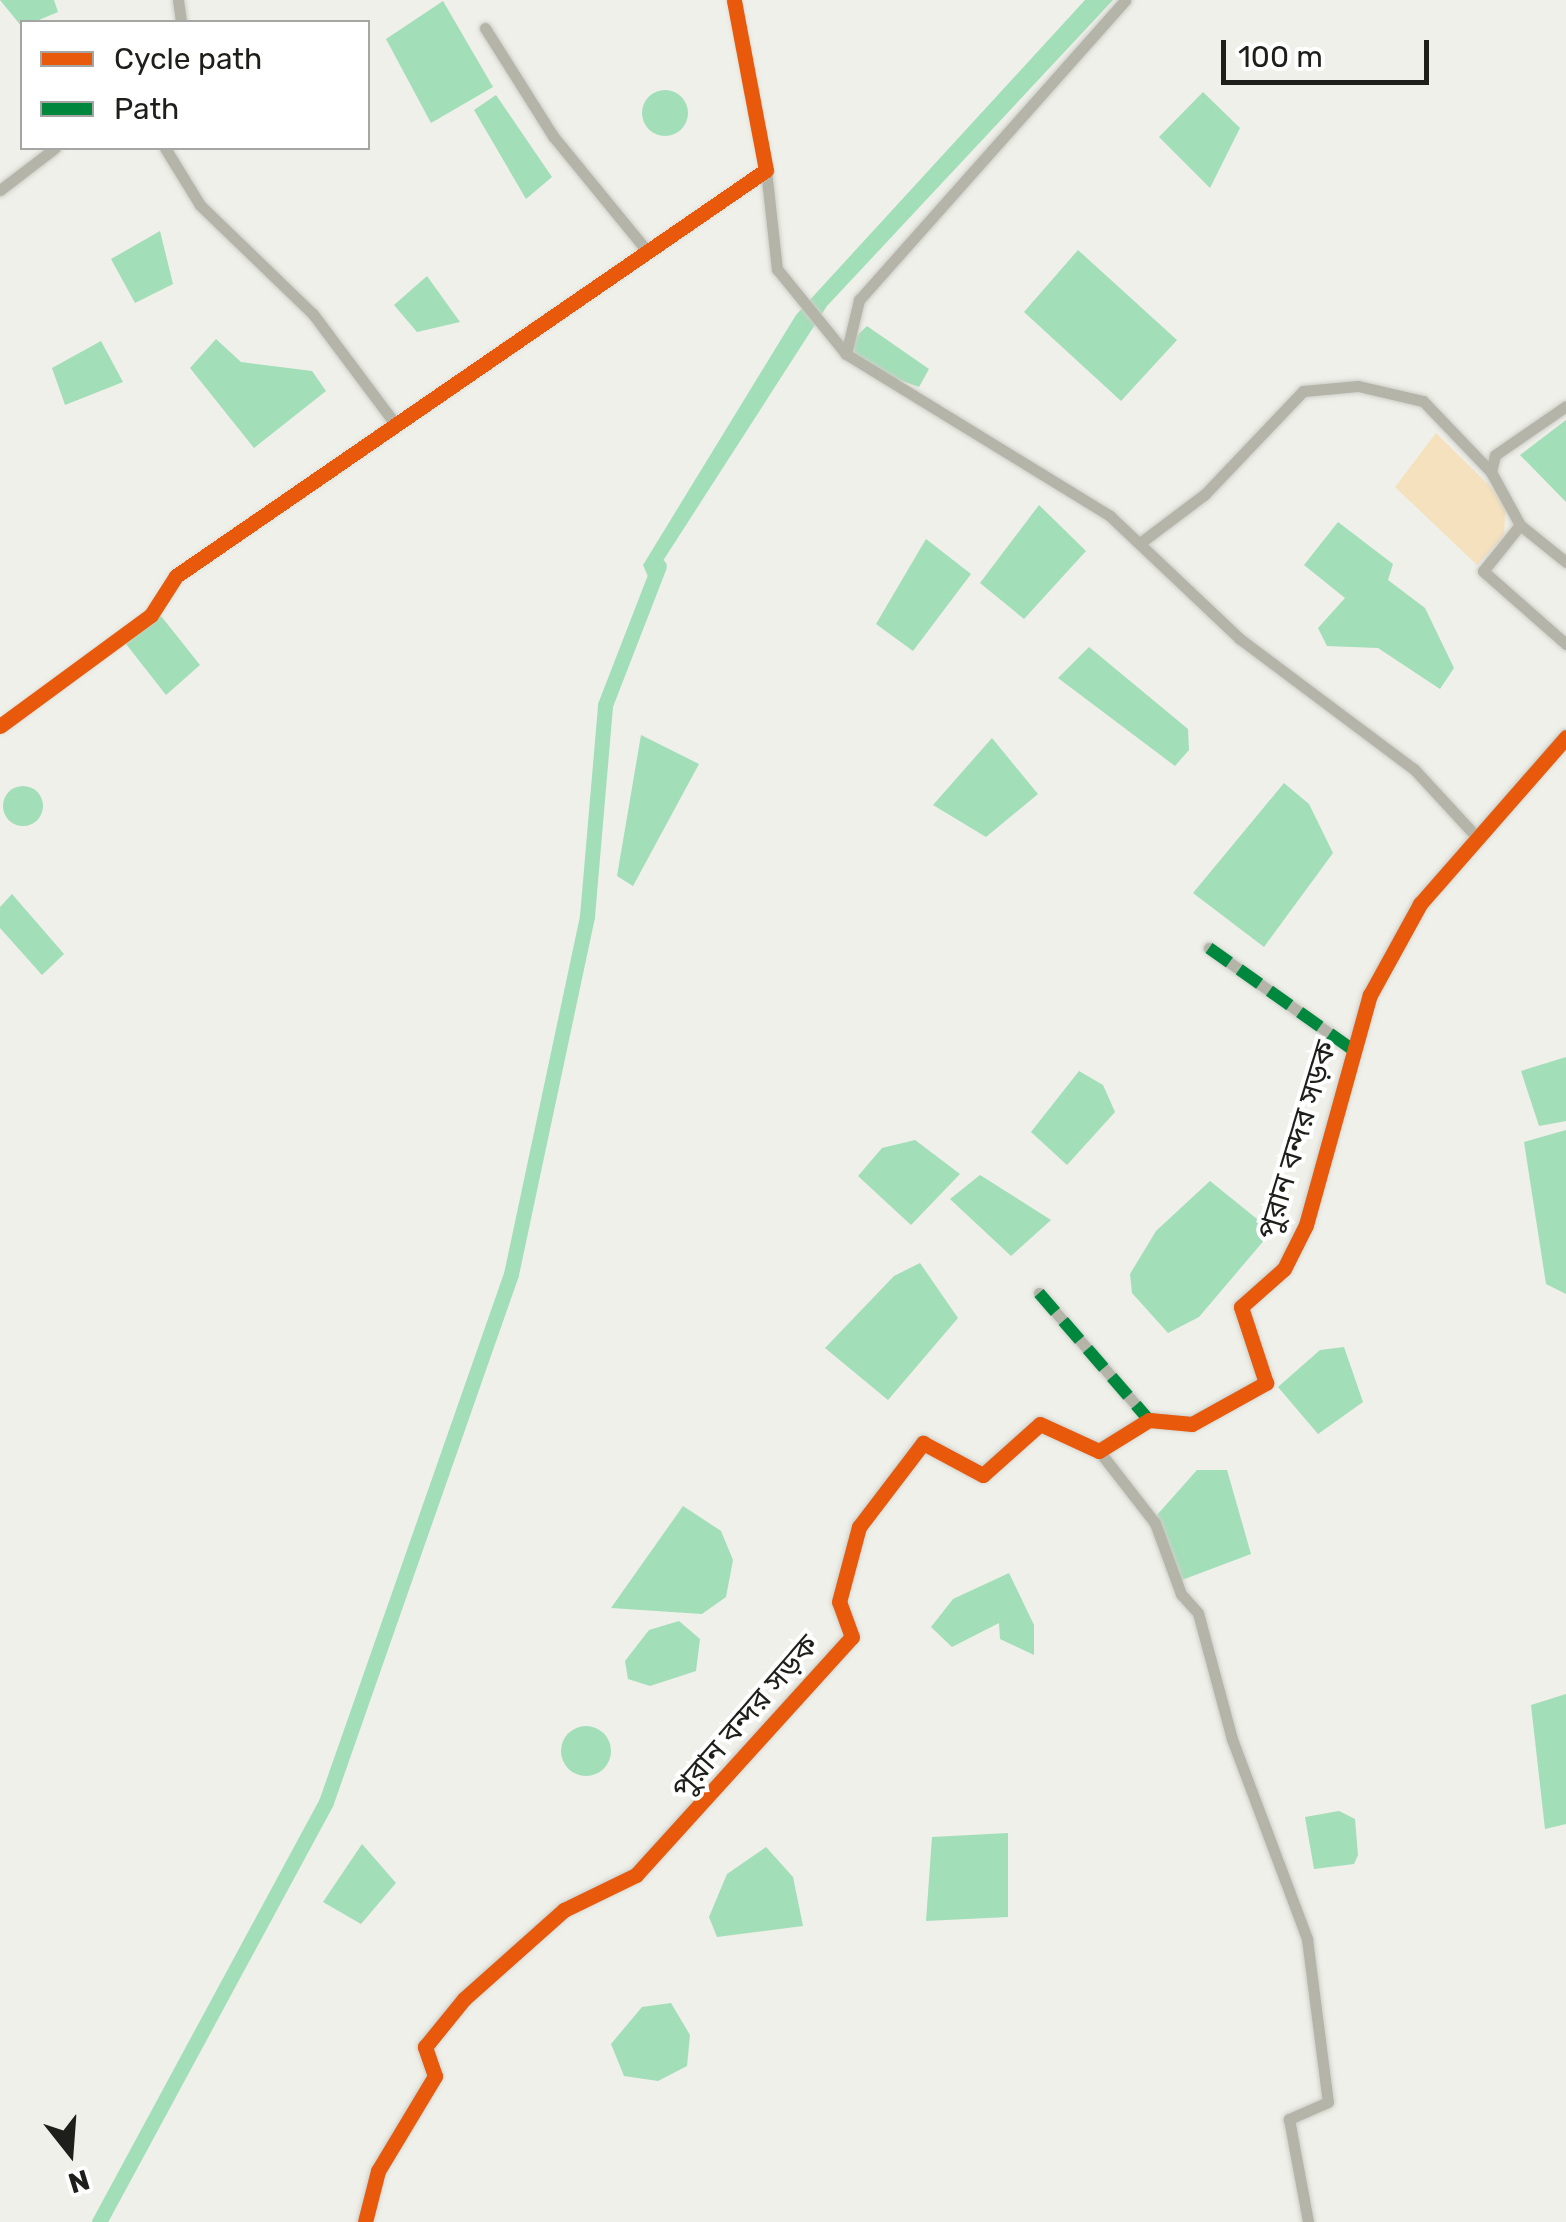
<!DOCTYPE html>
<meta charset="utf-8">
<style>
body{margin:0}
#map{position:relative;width:1566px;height:2222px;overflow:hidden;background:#eff0e9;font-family:Rubik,"Noto Sans Bengali",sans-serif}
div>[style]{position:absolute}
.green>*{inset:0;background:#f5e1be}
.water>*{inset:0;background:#a2deb8}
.round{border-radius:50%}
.canal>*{height:15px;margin:-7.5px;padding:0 7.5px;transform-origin:7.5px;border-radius:7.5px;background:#a2deb8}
.roads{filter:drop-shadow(0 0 2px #cdcec9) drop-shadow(0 0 2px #cdcec9)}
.minor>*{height:11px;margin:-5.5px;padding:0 5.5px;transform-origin:5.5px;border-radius:5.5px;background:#b5b4a9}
.tertiary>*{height:14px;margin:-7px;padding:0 7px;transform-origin:7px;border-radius:7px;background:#b5b4a9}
.quiet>*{height:12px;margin-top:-6px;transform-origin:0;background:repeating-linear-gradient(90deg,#00873e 0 25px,transparent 0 37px)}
.cycleway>*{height:15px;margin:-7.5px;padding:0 7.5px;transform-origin:7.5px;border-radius:7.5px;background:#e8590c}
span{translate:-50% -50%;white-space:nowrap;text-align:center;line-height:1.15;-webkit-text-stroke:8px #fff;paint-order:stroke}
.street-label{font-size:30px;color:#1e1f1a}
.legend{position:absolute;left:20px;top:20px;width:350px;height:130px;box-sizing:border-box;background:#fff;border:2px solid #a5a5a3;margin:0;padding:12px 18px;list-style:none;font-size:30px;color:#1e1f1a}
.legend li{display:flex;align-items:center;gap:20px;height:50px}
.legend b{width:50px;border:2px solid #a5a5a3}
.north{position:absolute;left:20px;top:2102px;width:100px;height:100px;-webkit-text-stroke:8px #fff;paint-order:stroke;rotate:163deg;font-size:28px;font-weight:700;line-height:40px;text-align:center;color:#1e1f1a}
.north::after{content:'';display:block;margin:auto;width:35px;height:45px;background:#1e1f1a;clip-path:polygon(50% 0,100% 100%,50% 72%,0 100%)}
.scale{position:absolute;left:1221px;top:40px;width:208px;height:45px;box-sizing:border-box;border:5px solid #1e1f1a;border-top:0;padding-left:12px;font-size:30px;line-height:35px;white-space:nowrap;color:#1e1f1a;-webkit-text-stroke:8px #fff;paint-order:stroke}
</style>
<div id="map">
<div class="green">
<i style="clip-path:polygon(1436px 433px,1506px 502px,1504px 536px,1477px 565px,1395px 487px)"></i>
</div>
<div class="water">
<i style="clip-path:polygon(0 0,54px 0,58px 12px,22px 27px)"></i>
<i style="clip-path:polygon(1085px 0,1113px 0,827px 306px,650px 581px,643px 565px,796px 315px)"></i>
<i style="clip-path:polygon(443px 1px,493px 87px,431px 123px,386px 39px)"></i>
<i class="round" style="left:642px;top:90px;width:46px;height:46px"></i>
<i style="clip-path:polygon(1203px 92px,1240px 128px,1210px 188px,1159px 137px)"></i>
<i style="clip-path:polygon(496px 95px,552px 177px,526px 199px,474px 110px)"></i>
<i style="clip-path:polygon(160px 231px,173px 284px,135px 303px,111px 259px)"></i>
<i style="clip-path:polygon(1078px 250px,1177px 340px,1121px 401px,1024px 312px)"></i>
<i style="clip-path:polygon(427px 276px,460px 322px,417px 332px,394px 305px)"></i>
<i style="clip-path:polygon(867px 326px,929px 369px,919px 387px,860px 366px,850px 342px)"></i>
<i style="clip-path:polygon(216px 339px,241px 362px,312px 371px,326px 391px,254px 448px,190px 368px)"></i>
<i style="clip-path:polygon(101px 341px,123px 382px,65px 405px,52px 368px)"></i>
<i style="clip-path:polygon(1566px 420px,1566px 502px,1520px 455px)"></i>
<i style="clip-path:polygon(1039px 505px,1086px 551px,1024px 619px,980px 583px)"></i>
<i style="clip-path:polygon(1338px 522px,1393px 564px,1388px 580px,1425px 608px,1454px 668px,1440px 689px,1378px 648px,1327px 646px,1318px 628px,1345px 598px,1304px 565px)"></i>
<i style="clip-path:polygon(926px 539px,971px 574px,913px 651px,876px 624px)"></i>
<i style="clip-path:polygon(161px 616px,200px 665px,166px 695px,126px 644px)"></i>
<i style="clip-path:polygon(1089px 647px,1188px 729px,1189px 750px,1175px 766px,1058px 678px)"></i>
<i style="clip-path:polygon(641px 735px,699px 764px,633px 886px,617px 876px)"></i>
<i style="clip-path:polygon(992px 738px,1038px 794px,986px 837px,933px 805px)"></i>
<i style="clip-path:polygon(1284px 783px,1309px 804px,1333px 853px,1264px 947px,1193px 893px)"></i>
<i class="round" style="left:3px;top:786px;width:40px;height:40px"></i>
<i style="clip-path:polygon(12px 894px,64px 954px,42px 975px,0 928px,0 907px)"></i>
<i style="clip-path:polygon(1566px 1057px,1566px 1121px,1539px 1126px,1521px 1071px)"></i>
<i style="clip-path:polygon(1079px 1071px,1103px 1085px,1115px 1112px,1067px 1165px,1031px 1132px)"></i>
<i style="clip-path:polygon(1566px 1130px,1566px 1294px,1546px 1284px,1524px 1142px)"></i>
<i style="clip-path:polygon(915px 1140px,960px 1174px,911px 1225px,858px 1176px,882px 1148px)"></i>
<i style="clip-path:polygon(980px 1175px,1051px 1220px,1011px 1256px,950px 1199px)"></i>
<i style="clip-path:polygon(1210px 1181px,1267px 1227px,1266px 1238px,1199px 1317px,1168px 1333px,1132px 1293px,1130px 1274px,1156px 1231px)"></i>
<i style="clip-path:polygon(920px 1263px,958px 1318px,888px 1400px,825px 1348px,894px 1276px)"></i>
<i style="clip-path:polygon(1344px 1347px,1363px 1402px,1318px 1434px,1278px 1387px,1320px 1350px)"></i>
<i style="clip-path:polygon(1197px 1470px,1227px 1470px,1251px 1554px,1182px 1580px,1157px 1515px)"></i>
<i style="clip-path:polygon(683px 1506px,721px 1531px,733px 1560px,726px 1597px,702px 1614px,611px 1608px)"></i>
<i style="clip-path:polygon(1009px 1573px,1034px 1625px,1034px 1655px,1000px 1639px,999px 1623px,952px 1647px,931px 1627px,953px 1599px)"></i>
<i style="clip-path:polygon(679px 1621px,700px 1639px,696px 1671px,650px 1686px,628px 1679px,625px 1661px,649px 1630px)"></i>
<i style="clip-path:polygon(1566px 1694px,1566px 1824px,1545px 1829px,1531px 1705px)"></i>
<i class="round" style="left:561px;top:1726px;width:50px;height:50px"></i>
<i style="clip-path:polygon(1339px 1811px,1355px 1819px,1358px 1855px,1354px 1864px,1314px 1869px,1305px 1817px)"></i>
<i style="clip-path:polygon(1008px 1833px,1008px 1917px,926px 1921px,932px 1837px)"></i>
<i style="clip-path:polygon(362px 1844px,396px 1883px,361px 1924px,323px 1902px)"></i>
<i style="clip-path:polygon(766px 1847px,793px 1877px,803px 1926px,717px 1937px,709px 1917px,727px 1874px)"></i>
<i style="clip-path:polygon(671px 2003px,690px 2035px,687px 2066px,658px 2081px,624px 2076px,611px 2044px,642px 2007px)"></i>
</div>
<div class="canal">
<i style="left:99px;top:2222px;width:477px;rotate:-61.6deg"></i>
<i style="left:326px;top:1802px;width:559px;rotate:-70.69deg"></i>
<i style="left:511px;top:1274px;width:366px;rotate:-78deg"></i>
<i style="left:587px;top:916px;width:212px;rotate:-85.1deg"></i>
<i style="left:605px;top:705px;width:149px;rotate:-68.8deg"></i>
</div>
<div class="roads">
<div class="minor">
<i style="left:178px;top:0;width:22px;rotate:82deg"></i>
<i style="left:485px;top:28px;width:128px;rotate:57.8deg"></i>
<i style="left:553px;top:136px;width:144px;rotate:50.7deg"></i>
<i style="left:165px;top:148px;width:67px;rotate:58.4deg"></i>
<i style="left:200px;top:205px;width:157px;rotate:44deg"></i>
<i style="left:313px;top:314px;width:134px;rotate:53.2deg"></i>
<i style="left:766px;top:170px;width:100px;rotate:83.7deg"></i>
<i style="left:777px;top:269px;width:109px;rotate:50.9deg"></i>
<i style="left:846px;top:354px;width:310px;rotate:31.5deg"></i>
<i style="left:1110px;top:516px;width:179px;rotate:43.4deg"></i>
<i style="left:1240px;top:639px;width:217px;rotate:36.8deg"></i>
<i style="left:1414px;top:769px;width:90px;rotate:47.3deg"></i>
<i style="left:0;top:190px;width:69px;rotate:-37.4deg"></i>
<i style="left:846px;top:354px;width:56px;rotate:-76.5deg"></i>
<i style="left:859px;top:300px;width:401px;rotate:-48.4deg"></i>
<i style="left:1491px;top:472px;width:17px;rotate:-77deg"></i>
<i style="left:1495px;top:455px;width:86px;rotate:-34.6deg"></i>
<i style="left:1520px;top:525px;width:59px;rotate:128.8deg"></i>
<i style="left:1483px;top:571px;width:111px;rotate:41.3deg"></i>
<i style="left:1140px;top:543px;width:81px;rotate:-37deg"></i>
<i style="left:1205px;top:494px;width:142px;rotate:-46.4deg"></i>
<i style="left:1303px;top:391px;width:55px;rotate:-5.2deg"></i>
<i style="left:1358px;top:386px;width:67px;rotate:13deg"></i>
<i style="left:1423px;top:401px;width:98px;rotate:46.2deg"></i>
<i style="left:1491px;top:472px;width:60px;rotate:61.3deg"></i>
<i style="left:1520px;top:525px;width:59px;rotate:38.8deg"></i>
<i style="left:0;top:726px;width:187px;rotate:-36.3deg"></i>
<i style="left:151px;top:615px;width:46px;rotate:-57.3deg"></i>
<i style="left:176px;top:576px;width:716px;rotate:-34.53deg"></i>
<i style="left:766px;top:170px;width:173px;rotate:-100.7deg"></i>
<i style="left:1209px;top:948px;width:176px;rotate:35.3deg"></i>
<i style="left:1039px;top:1293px;width:168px;rotate:49.1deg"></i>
<i style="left:1099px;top:1451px;width:91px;rotate:52.1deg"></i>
<i style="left:1155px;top:1523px;width:76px;rotate:69.9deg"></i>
<i style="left:1181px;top:1594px;width:25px;rotate:48deg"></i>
<i style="left:1198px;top:1613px;width:131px;rotate:74.9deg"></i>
<i style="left:1232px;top:1739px;width:214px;rotate:69.4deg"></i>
<i style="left:1307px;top:1939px;width:164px;rotate:82.7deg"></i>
<i style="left:1328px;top:2102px;width:43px;rotate:156.4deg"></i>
<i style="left:1289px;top:2119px;width:105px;rotate:79.5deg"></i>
</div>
<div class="tertiary">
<i style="left:365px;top:2222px;width:53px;rotate:-75.7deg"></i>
<i style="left:378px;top:2171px;width:111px;rotate:-59deg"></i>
<i style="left:435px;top:2076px;width:31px;rotate:-109deg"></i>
<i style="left:425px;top:2047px;width:62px;rotate:-50.9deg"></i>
<i style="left:464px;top:1999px;width:134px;rotate:-41.7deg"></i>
<i style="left:564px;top:1910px;width:80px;rotate:-25.9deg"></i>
<i style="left:636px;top:1875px;width:321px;rotate:-47.8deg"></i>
<i style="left:852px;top:1637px;width:37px;rotate:-110deg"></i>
<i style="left:839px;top:1602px;width:78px;rotate:-75.1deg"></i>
<i style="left:859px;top:1527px;width:106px;rotate:-52.7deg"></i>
<i style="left:923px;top:1443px;width:68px;rotate:28.1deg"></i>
<i style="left:983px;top:1475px;width:76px;rotate:-41.8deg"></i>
<i style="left:1040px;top:1424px;width:65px;rotate:24.6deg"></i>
<i style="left:1099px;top:1451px;width:59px;rotate:-31.8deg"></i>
<i style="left:1149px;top:1420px;width:43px;rotate:5.3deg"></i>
<i style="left:1192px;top:1424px;width:85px;rotate:-29deg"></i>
<i style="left:1266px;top:1383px;width:80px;rotate:-108.2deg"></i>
<i style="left:1241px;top:1307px;width:57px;rotate:-41.5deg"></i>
<i style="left:1284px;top:1269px;width:49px;rotate:-63.4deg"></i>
<i style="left:1306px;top:1225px;width:239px;rotate:-74.5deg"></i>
<i style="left:1370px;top:995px;width:104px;rotate:-61.2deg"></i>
<i style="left:1420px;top:904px;width:222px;rotate:-48.8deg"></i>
</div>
</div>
<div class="quiet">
<i style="left:1209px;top:948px;width:176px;rotate:35.3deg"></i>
<i style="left:1039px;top:1293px;width:168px;rotate:49.1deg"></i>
</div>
<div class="cycleway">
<i style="left:0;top:726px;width:187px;rotate:-36.3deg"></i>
<i style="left:151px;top:615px;width:46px;rotate:-57.3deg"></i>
<i style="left:176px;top:576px;width:716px;rotate:-34.53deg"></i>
<i style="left:766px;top:170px;width:173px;rotate:-100.7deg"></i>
<i style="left:365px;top:2222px;width:53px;rotate:-75.7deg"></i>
<i style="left:378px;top:2171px;width:111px;rotate:-59deg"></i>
<i style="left:435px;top:2076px;width:31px;rotate:-109deg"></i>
<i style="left:425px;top:2047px;width:62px;rotate:-50.9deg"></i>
<i style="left:464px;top:1999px;width:134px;rotate:-41.7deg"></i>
<i style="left:564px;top:1910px;width:80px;rotate:-25.9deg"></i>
<i style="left:636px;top:1875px;width:321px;rotate:-47.8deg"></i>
<i style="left:852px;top:1637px;width:37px;rotate:-110deg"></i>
<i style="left:839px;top:1602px;width:78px;rotate:-75.1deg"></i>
<i style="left:859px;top:1527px;width:106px;rotate:-52.7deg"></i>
<i style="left:923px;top:1443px;width:68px;rotate:28.1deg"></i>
<i style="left:983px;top:1475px;width:76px;rotate:-41.8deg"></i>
<i style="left:1040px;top:1424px;width:65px;rotate:24.6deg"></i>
<i style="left:1099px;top:1451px;width:59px;rotate:-31.8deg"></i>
<i style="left:1149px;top:1420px;width:43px;rotate:5.3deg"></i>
<i style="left:1192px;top:1424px;width:85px;rotate:-29deg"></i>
<i style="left:1266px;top:1383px;width:80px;rotate:-108.2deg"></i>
<i style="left:1241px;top:1307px;width:57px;rotate:-41.5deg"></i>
<i style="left:1284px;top:1269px;width:49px;rotate:-63.4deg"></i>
<i style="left:1306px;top:1225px;width:239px;rotate:-74.5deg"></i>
<i style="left:1370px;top:995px;width:104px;rotate:-61.2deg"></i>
<i style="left:1420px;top:904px;width:222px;rotate:-48.8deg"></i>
</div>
<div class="street-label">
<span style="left:1297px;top:1140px;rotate:-73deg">পুরান বন্দর সড়ক</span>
<span style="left:745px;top:1717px;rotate:-49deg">পুরান বন্দর সড়ক</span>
</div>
<ul class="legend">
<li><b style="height:12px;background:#e8590c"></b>Cycle path</li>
<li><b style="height:12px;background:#00873e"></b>Path</li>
</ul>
<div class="north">N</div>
<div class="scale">100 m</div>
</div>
